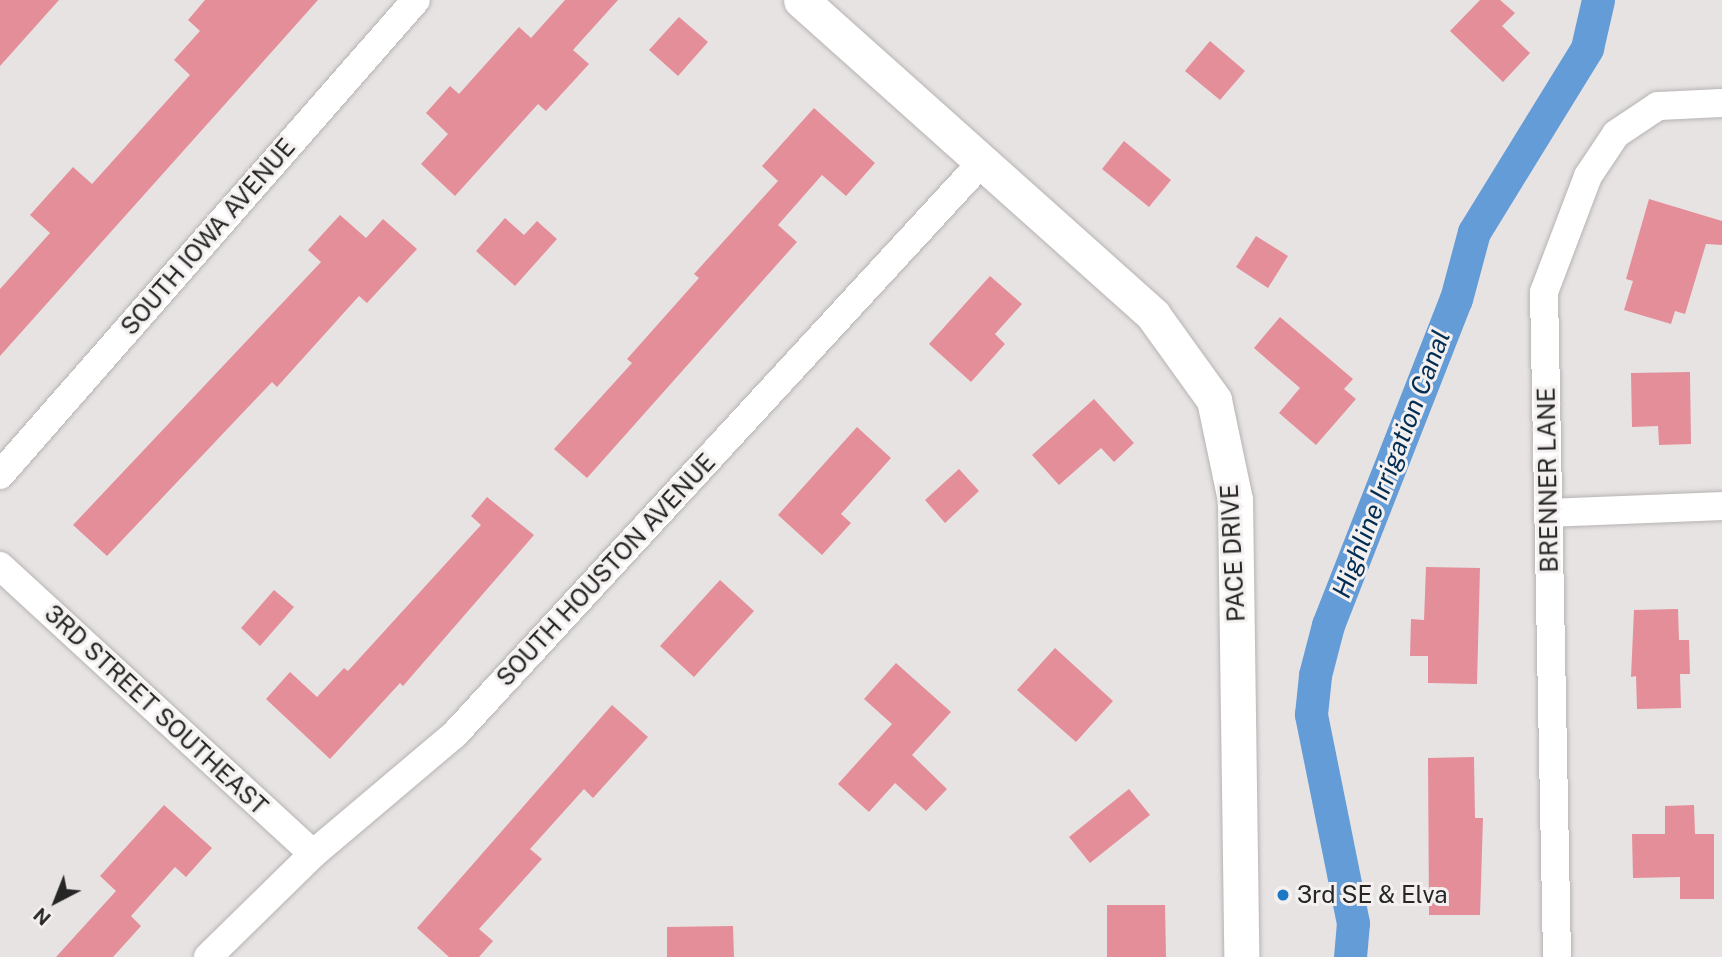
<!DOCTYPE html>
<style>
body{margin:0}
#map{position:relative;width:1722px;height:957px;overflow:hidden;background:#e7e3e3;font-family:"Public Sans",sans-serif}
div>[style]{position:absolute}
.canal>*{height:33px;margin:-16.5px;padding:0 16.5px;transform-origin:16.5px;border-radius:16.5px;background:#639cd6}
.building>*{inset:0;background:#e48e99}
.roads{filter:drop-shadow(0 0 2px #b7b3b3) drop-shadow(0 0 2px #b7b3b3)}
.minor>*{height:28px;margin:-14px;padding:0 14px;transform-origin:14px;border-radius:14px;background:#fff}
.tertiary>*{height:35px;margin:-17.5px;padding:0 17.5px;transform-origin:17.5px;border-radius:17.5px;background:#fff}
.dots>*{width:19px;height:19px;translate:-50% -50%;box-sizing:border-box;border:4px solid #f4f0f0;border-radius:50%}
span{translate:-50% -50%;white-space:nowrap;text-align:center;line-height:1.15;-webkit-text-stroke:6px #f4f0f0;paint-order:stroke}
.street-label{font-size:24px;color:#272626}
.poi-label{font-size:24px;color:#272626}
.left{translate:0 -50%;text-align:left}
.water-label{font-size:26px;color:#012d52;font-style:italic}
.north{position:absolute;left:21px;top:866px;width:70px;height:70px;-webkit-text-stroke:5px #f4f0f0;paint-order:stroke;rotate:222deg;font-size:19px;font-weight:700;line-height:28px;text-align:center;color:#272626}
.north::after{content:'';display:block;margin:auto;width:24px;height:32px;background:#272626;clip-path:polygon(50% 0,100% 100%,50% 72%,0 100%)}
</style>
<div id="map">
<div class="canal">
<i style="left:1350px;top:957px;width:34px;rotate:-85deg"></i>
<i style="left:1353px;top:923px;width:213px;rotate:-101.4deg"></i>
<i style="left:1311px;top:714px;width:39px;rotate:-84deg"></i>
<i style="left:1315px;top:675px;width:52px;rotate:-75.4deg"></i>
<i style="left:1328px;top:625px;width:350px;rotate:-68.6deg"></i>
<i style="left:1456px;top:299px;width:69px;rotate:-75deg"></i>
<i style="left:1474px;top:232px;width:216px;rotate:-58.4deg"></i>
<i style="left:1587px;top:48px;width:49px;rotate:-77.1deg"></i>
</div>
<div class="building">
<i style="clip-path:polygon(0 0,59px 0,0 66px)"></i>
<i style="clip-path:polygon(205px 0,318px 0,0 356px,0 289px,50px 233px,30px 215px,73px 167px,92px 184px,190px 75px,174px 60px,200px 31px,188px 20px)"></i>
<i style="clip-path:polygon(565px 0,618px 0,573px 50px,589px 64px,546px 111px,538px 104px,455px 196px,421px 164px,448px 134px,426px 113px,450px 86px,459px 94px,519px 27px,531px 38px)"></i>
<i style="clip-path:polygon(1480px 0,1500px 0,1515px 13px,1502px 26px,1530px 53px,1503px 82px,1450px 31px)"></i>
<i style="clip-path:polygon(679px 17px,708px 42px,678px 76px,649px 50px)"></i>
<i style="clip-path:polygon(1210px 41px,1245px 71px,1220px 100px,1185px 71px)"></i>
<i style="clip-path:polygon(814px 108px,875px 163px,846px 196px,822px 175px,778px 225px,797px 242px,587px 478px,554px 449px,632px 363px,627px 359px,699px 278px,694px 274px,778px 181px,762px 166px)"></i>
<i style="clip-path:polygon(1124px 141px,1171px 180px,1149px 207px,1102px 169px)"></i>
<i style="clip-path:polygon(1649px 199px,1722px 221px,1722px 245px,1706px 244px,1685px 314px,1675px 311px,1671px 324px,1624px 310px,1633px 281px,1626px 279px)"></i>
<i style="clip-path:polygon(340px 215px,366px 238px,383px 219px,417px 249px,367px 303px,359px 296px,277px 387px,272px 382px,107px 556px,73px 525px,321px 262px,308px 250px)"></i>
<i style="clip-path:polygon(505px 218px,524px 235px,537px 221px,557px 239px,515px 286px,476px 251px)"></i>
<i style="clip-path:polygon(1256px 236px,1288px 256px,1268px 288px,1236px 267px)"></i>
<i style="clip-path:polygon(990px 276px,1022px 304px,995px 334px,1005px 344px,971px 382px,929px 344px)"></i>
<i style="clip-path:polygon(1280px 317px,1353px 379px,1344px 389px,1356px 399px,1316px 445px,1279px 413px,1300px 388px,1254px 348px)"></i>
<i style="clip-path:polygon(1690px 372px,1691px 444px,1659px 445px,1658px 426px,1632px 427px,1631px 373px)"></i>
<i style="clip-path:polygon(1094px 399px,1134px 443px,1114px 462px,1101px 448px,1059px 485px,1032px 455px)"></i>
<i style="clip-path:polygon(857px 427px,891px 458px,841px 514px,851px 523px,822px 555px,778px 515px)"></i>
<i style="clip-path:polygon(959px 469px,979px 491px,945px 523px,925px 500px)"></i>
<i style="clip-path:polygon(487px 497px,534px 535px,403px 686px,400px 683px,330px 759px,266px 699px,290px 672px,317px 697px,344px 668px,348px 671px,481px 525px,471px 516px)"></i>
<i style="clip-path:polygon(1426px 567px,1480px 568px,1477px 684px,1428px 683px,1428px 656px,1410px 656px,1411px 619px,1424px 620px)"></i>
<i style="clip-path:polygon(720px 580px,754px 611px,694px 677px,660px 646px)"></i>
<i style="clip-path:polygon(274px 590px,294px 607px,260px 646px,241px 628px)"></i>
<i style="clip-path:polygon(1678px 609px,1679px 640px,1689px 640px,1690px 674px,1680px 674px,1681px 708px,1637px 709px,1636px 676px,1631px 677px,1634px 610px)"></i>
<i style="clip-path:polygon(1055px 648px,1113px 701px,1076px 742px,1017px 690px)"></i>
<i style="clip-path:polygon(896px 663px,951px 712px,912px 755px,947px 789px,926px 811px,895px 783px,869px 812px,838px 784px,892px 724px,864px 699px)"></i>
<i style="clip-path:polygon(612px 705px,648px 737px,593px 798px,584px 789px,530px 849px,542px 859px,479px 929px,493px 941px,479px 957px,449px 957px,417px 928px)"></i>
<i style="clip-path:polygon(1474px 757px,1475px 818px,1483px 818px,1480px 915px,1429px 915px,1428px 758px)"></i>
<i style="clip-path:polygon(1129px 789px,1150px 815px,1090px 863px,1069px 837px)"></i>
<i style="clip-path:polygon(164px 805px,212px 848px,186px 877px,175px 867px,131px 916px,141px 926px,113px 957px,56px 957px,116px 891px,100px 876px)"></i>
<i style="clip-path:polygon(1694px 805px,1695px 834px,1714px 834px,1714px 899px,1680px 899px,1680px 877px,1633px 878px,1632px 834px,1665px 834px,1665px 806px)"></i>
<i style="clip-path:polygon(1107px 905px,1165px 905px,1166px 957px,1107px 957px)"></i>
<i style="clip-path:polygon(733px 926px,734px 957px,667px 957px,667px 927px)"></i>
</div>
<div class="roads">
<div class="minor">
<i style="left:0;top:475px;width:631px;rotate:-48.79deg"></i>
<i style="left:1548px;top:513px;width:174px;rotate:-2.3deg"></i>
<i style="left:0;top:566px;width:425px;rotate:42.6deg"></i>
<i style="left:208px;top:957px;width:147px;rotate:-44.4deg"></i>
<i style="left:313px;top:854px;width:186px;rotate:-40.2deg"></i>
<i style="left:455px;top:734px;width:778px;rotate:-47.34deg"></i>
<i style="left:1557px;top:957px;width:665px;rotate:-91.12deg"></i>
<i style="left:1544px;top:292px;width:124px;rotate:-69.2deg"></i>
<i style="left:1588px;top:176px;width:50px;rotate:-56.3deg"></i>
<i style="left:1616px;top:134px;width:50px;rotate:-33.7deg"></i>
<i style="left:1658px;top:106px;width:64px;rotate:-2.7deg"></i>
</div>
<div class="tertiary">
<i style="left:801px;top:0;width:472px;rotate:41.8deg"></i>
<i style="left:1153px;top:315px;width:105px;rotate:54.3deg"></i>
<i style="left:1214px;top:400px;width:102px;rotate:78.1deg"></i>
<i style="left:1235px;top:500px;width:457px;rotate:89.2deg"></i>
</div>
</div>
<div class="dots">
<i style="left:1283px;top:895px;background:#1c77c4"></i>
</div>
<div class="street-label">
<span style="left:208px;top:237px;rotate:-49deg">SOUTH IOWA AVENUE</span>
<span style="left:1548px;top:480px;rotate:-91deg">BRENNER LANE</span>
<span style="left:1233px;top:553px;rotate:-93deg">PACE DRIVE</span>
<span style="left:606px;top:570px;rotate:-47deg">SOUTH HOUSTON AVENUE</span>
<span style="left:156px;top:710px;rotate:43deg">3RD STREET SOUTHEAST</span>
</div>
<div class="poi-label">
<span class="left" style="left:1297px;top:895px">3rd SE &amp; Elva</span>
</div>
<div class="water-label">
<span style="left:1391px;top:464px;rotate:-69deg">Highline Irrigation Canal</span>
</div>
<div class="north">N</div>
</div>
